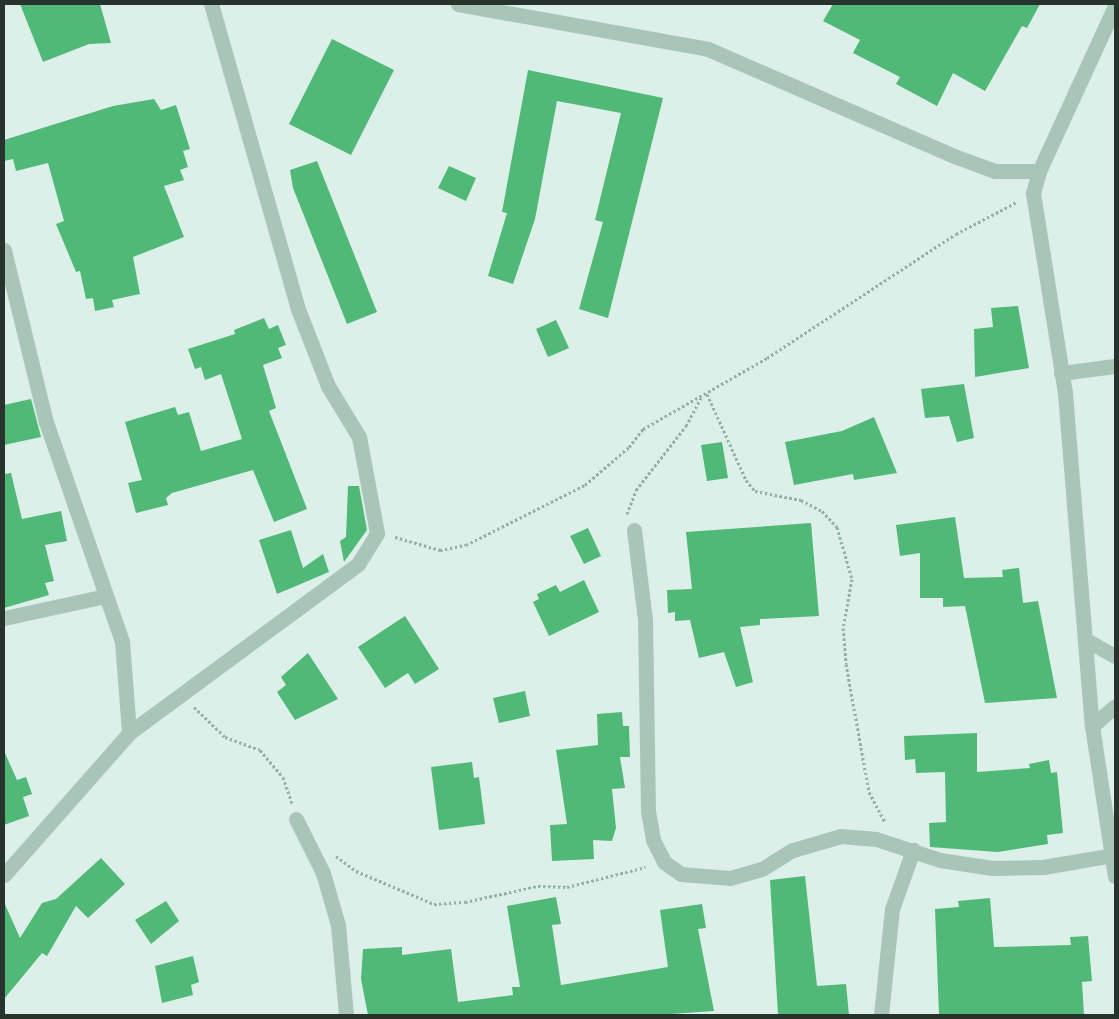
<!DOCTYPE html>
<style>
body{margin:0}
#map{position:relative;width:1119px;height:1019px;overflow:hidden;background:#dcefe8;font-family:Quicksand,sans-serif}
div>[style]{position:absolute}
.building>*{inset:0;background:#50b978}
.path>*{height:3px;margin-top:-1.5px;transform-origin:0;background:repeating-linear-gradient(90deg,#93b1a4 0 2.5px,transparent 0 5px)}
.minor>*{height:15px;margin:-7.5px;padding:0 7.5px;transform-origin:7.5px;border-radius:7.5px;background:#a9c5ba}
span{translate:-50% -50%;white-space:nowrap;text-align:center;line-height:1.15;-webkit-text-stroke:4.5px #e7f7f2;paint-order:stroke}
.frame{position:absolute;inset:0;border:5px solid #28332d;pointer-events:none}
</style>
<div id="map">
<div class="building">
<i style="clip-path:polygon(20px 4px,100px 4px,111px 43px,89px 44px,43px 62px)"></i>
<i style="clip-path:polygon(833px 4px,1040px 4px,1027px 28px,1022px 26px,985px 91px,953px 73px,937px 106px,896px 84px,900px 77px,853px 53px,860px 40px,823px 21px)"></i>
<i style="clip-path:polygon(332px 39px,394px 70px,351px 155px,289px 124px)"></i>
<i style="clip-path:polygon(528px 70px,663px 98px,608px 318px,579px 309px,603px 222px,595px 220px,621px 113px,557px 101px,535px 219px,513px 284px,488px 276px,507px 213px,502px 212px)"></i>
<i style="clip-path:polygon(154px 99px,161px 110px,176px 105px,190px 149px,183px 151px,188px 167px,180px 170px,184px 180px,164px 186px,184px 237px,133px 257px,140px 294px,112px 300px,114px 307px,95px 311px,93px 298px,86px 299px,80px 271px,76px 272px,56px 224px,64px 221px,48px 163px,16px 171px,13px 159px,4px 161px,4px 140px,113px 106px)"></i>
<i style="clip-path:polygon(317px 161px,377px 312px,347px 324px,293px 188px,290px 170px)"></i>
<i style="clip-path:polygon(449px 166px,476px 178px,466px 201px,438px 188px)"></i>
<i style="clip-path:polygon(1018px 306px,1029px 368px,975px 377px,974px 329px,993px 327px,991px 308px)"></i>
<i style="clip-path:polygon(264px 318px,269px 329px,278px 325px,286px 345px,278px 348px,282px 358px,263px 365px,276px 408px,269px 411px,307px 509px,274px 522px,253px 470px,172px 493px,166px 498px,168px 505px,136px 513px,128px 483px,142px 480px,125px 422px,175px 407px,178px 415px,189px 412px,201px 451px,242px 439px,221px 374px,205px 380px,201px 367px,195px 369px,188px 349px,235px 334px,234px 330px)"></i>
<i style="clip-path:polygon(556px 320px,569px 348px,548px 357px,536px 329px)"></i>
<i style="clip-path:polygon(964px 384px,974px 438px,957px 442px,949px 416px,925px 418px,921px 389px)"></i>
<i style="clip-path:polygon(31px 399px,41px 437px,4px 445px,4px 405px)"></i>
<i style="clip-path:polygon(874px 417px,897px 473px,854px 480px,853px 474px,794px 485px,785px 442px,842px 431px)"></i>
<i style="clip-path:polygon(722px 442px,728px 478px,707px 481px,701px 445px)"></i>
<i style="clip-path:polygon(11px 473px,22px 519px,61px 511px,67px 541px,45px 545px,54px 581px,45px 583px,49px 595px,4px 608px,4px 474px)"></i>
<i style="clip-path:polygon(348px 486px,359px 486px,367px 530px,344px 562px,340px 541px,346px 537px)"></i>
<i style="clip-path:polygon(955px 517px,964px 578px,1003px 577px,1002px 570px,1019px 568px,1023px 603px,1038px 601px,1057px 698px,985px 703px,965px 606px,943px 607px,943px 598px,920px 598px,920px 553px,900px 556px,896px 525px)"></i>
<i style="clip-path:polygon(811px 523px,819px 616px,760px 619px,760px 625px,740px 627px,753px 682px,736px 687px,724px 652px,699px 658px,690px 620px,675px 621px,675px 612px,668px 613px,667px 590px,692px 589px,686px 532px)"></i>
<i style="clip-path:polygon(588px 528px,601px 556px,584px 564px,570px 536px)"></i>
<i style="clip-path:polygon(291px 530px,303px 568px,323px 554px,329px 572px,277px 594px,259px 540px)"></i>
<i style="clip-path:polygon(584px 580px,599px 612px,549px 636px,533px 602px,539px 599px,537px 594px,556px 585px,560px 592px)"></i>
<i style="clip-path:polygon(405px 616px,439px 669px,415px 684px,408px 673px,385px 688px,358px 647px)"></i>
<i style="clip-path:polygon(308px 653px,338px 699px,295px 720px,277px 692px,286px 685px,281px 677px)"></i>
<i style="clip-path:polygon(525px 691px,530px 716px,499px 723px,493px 698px)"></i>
<i style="clip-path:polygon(622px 712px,623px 726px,629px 726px,630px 757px,620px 757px,625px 788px,612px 789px,616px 828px,612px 841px,593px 840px,594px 859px,552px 861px,550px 825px,567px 824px,556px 750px,598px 745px,597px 714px)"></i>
<i style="clip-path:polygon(977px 733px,977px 772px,1030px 768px,1029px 764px,1049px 760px,1051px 773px,1057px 772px,1063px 833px,1047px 835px,1048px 844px,998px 852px,930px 847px,929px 823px,946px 822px,945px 772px,916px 773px,915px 759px,905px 760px,904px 736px)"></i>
<i style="clip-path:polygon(4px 751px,17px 780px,26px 777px,32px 794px,23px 797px,29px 816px,4px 825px)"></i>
<i style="clip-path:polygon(472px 762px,474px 778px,479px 777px,485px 824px,439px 830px,431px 767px)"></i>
<i style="clip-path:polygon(101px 858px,125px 884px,88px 918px,76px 906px,47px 956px,42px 953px,4px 999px,4px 902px,20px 938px,42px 903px,56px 899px)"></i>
<i style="clip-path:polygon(805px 876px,817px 986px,846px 984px,849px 1015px,778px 1015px,770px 880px)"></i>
<i style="clip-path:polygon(556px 897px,561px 924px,552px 925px,561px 985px,668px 967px,660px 910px,702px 904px,706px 928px,698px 929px,714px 1011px,657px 1015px,368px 1015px,361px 979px,363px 949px,402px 947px,402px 955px,451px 949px,458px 1002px,513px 995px,512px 987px,520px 987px,507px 906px)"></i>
<i style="clip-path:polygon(990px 898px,994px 947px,1071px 945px,1070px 937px,1088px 936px,1092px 981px,1082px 982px,1084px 1015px,939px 1015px,935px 909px,959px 907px,958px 901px)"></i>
<i style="clip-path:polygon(166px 901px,179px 921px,151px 944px,135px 920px)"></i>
<i style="clip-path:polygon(193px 956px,199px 982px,191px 985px,193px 995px,162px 1003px,155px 966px)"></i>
</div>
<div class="path">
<i style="left:707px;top:394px;width:94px;rotate:65.6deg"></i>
<i style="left:746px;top:480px;width:14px;rotate:51deg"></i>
<i style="left:755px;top:491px;width:47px;rotate:11.1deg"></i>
<i style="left:801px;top:500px;width:24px;rotate:28deg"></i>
<i style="left:822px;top:511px;width:22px;rotate:47deg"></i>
<i style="left:837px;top:527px;width:54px;rotate:73.9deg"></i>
<i style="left:852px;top:579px;width:50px;rotate:100.4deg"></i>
<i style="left:843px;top:628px;width:36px;rotate:85deg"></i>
<i style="left:846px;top:664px;width:130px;rotate:79.8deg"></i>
<i style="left:869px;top:792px;width:34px;rotate:62deg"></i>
<i style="left:627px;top:514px;width:26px;rotate:-69deg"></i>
<i style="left:636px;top:490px;width:81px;rotate:-52deg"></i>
<i style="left:686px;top:426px;width:32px;rotate:-62deg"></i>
<i style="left:395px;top:537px;width:47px;rotate:16.1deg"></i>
<i style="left:440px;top:550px;width:26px;rotate:-11deg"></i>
<i style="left:466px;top:545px;width:133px;rotate:-26.8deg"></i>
<i style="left:585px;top:485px;width:58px;rotate:-40.8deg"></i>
<i style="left:629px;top:447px;width:23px;rotate:-52deg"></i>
<i style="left:643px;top:429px;width:143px;rotate:-29.8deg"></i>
<i style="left:767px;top:358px;width:226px;rotate:-33.3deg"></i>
<i style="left:956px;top:234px;width:69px;rotate:-27.7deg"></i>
<i style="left:194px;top:707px;width:43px;rotate:44.1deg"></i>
<i style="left:225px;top:737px;width:37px;rotate:20deg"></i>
<i style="left:260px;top:750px;width:35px;rotate:50deg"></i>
<i style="left:283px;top:777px;width:28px;rotate:71deg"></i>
<i style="left:336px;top:856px;width:25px;rotate:37deg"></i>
<i style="left:356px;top:871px;width:85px;rotate:22.9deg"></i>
<i style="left:434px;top:904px;width:31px;rotate:-4deg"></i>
<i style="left:465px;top:902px;width:75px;rotate:-12.4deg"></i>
<i style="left:538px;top:886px;width:29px;rotate:2deg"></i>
<i style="left:567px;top:887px;width:81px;rotate:-14.2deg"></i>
</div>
<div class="minor">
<i style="left:458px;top:4px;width:254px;rotate:10.2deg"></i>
<i style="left:708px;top:49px;width:268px;rotate:23.5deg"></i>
<i style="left:954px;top:156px;width:44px;rotate:20.1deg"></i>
<i style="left:995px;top:171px;width:44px"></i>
<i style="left:1115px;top:6px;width:182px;rotate:114.7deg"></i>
<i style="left:1039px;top:171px;width:23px;rotate:105deg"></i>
<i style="left:1033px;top:193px;width:203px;rotate:80.9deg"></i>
<i style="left:1065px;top:393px;width:334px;rotate:85.4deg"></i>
<i style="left:1092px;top:726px;width:152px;rotate:81.3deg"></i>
<i style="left:4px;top:250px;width:177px;rotate:76.3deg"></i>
<i style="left:46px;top:422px;width:232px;rotate:70.9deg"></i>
<i style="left:122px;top:641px;width:92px;rotate:85.6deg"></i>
<i style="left:1061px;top:373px;width:54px;rotate:-7.4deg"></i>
<i style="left:634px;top:530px;width:90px;rotate:83deg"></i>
<i style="left:645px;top:619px;width:192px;rotate:89.1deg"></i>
<i style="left:648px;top:811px;width:29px;rotate:80deg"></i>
<i style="left:653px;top:840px;width:25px;rotate:63deg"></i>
<i style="left:664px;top:862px;width:21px;rotate:35deg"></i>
<i style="left:681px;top:874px;width:49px;rotate:4.7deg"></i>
<i style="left:730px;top:878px;width:33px;rotate:-16deg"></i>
<i style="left:762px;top:869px;width:36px;rotate:-32deg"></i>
<i style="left:793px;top:850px;width:50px;rotate:-16.3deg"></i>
<i style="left:841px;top:836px;width:35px;rotate:5deg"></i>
<i style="left:876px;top:839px;width:67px;rotate:18.2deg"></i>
<i style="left:940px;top:860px;width:53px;rotate:8.7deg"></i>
<i style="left:992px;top:868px;width:51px;rotate:-1.1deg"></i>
<i style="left:1043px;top:867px;width:71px;rotate:-9.7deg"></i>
<i style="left:4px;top:618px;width:104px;rotate:-12.2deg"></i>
<i style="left:1086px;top:640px;width:33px;rotate:29deg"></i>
<i style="left:1092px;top:726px;width:30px;rotate:-41deg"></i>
<i style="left:296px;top:819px;width:60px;rotate:63.4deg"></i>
<i style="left:323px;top:873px;width:54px;rotate:73.9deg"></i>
<i style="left:338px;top:925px;width:90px;rotate:84.9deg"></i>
<i style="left:4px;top:875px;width:189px;rotate:-48.6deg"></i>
<i style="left:129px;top:733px;width:285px;rotate:-36.4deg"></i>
<i style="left:358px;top:564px;width:36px;rotate:-58deg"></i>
<i style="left:377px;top:533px;width:98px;rotate:-100.6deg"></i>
<i style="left:359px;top:437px;width:60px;rotate:-121.3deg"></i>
<i style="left:328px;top:386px;width:83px;rotate:-111.3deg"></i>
<i style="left:298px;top:309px;width:317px;rotate:-105.9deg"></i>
<i style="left:881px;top:1015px;width:107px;rotate:-84.1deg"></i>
<i style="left:892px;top:909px;width:63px;rotate:-70.4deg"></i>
</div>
<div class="frame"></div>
</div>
